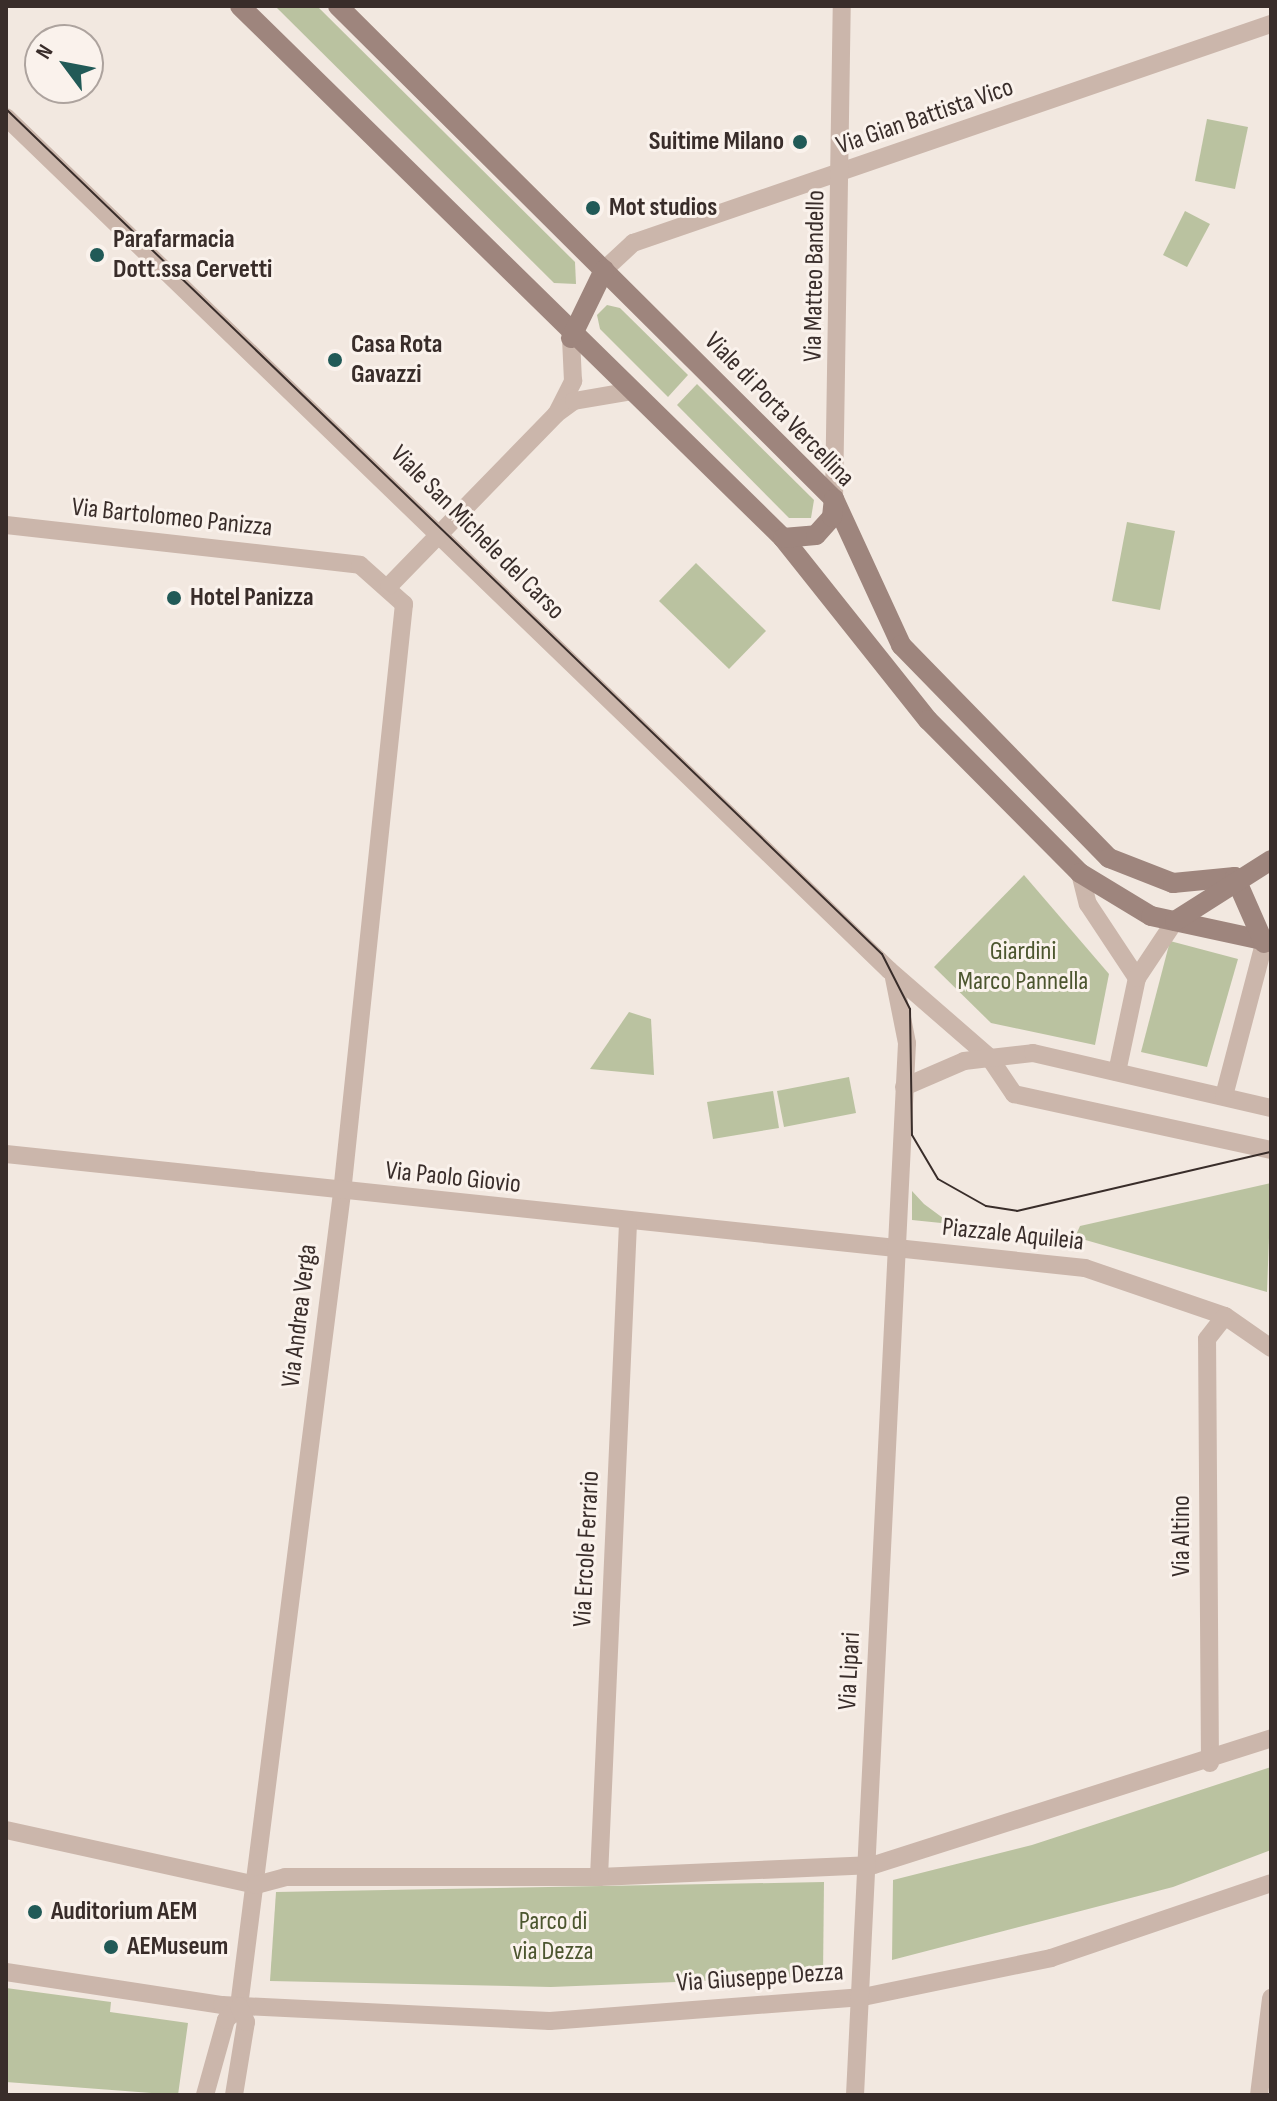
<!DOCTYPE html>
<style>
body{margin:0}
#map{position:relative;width:1277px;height:2101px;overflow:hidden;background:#f2e8e0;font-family:"Sofia Sans Condensed",sans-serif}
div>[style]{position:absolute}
.green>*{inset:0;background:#bac2a0}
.street>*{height:18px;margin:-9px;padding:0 9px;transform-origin:9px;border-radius:9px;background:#cbb6ab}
.secondary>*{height:20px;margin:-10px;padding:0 10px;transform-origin:10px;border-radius:10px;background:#9e857d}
.tram>*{height:2px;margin:-1px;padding:0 1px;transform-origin:1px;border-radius:1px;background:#392d2a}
.dots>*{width:22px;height:22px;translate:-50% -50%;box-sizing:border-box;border:4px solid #faf2ec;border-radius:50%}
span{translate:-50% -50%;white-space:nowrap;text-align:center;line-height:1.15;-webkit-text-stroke:6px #faf2ec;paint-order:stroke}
.street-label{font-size:26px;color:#392d2a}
.poi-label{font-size:26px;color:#392d2a;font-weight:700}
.right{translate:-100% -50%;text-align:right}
.left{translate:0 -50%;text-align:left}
.park-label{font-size:26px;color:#4c562f}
.frame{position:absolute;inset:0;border:8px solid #392d2a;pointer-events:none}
.north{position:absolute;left:24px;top:24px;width:80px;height:80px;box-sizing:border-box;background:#faf2ec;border:2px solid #ada39e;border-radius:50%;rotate:302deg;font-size:22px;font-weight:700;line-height:32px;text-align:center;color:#392d2a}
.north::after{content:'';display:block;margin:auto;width:28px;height:36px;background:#215a57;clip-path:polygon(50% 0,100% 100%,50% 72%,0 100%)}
</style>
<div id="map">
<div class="green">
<i style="clip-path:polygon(275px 6px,317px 6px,575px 262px,576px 284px,554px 283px)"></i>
<i style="clip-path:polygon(1207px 119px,1248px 127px,1235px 189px,1195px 181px)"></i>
<i style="clip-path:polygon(1185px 211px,1210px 224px,1187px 267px,1163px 255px)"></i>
<i style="clip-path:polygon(607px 305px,620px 308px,688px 375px,668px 397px,600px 329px,597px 315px)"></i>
<i style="clip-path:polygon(697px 384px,814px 500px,811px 518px,789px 518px,677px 405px)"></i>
<i style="clip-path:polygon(1127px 522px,1175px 531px,1160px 610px,1112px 601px)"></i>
<i style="clip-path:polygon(696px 563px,766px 631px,729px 669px,659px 601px)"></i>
<i style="clip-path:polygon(1024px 875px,1109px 974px,1095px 1045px,991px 1023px,934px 967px)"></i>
<i style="clip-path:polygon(1170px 941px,1238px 959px,1207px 1067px,1141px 1052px)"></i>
<i style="clip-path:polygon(629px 1012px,651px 1019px,654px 1075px,590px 1069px)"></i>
<i style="clip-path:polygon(849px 1077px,856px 1113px,784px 1127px,777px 1091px)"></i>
<i style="clip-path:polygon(773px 1091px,779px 1128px,713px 1139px,707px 1102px)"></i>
<i style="clip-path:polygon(1271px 1183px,1267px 1292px,1075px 1237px,1080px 1226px)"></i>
<i style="clip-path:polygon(912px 1191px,924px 1204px,951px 1224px,912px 1220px)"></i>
<i style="clip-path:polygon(1271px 1767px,1271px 1850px,1173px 1887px,892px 1960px,893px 1880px,1032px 1845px)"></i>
<i style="clip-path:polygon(824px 1882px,823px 1976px,551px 1987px,270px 1981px,276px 1892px)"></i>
<i style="clip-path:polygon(6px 1988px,111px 2002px,110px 2012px,188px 2023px,178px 2095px,6px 2082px)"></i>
</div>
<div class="street">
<i style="left:6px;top:117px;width:1228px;rotate:44.01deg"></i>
<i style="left:889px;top:970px;width:133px;rotate:41deg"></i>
<i style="left:989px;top:1057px;width:45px;rotate:56deg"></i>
<i style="left:1014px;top:1094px;width:263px;rotate:12.3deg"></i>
<i style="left:604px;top:270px;width:40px;rotate:-43deg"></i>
<i style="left:633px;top:243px;width:675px;rotate:-18.95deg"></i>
<i style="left:558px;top:411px;width:34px;rotate:-63deg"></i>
<i style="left:573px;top:381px;width:43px;rotate:-92.7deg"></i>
<i style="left:834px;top:499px;width:493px;rotate:-89.1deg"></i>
<i style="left:6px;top:525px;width:356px;rotate:6.4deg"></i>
<i style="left:360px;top:565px;width:59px;rotate:41.6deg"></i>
<i style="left:404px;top:604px;width:592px;rotate:96.01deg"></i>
<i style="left:342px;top:1193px;width:819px;rotate:97.22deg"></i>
<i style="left:389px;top:586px;width:240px;rotate:-45.8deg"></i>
<i style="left:556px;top:414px;width:22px;rotate:-36deg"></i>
<i style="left:574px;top:401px;width:54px;rotate:-9.6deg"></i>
<i style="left:1080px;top:873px;width:32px;rotate:76deg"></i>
<i style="left:1088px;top:904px;width:89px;rotate:56.5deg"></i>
<i style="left:1117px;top:1072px;width:96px;rotate:-78deg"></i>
<i style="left:1137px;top:978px;width:69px;rotate:-56.3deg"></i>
<i style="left:904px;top:1087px;width:65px;rotate:-23.4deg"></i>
<i style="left:964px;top:1061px;width:69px;rotate:-6.6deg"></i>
<i style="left:1033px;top:1053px;width:244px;rotate:13deg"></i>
<i style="left:1224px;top:1096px;width:158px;rotate:-75.3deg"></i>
<i style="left:6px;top:1154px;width:1085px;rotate:6.03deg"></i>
<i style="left:1085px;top:1268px;width:148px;rotate:18.9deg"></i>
<i style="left:1225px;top:1316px;width:56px;rotate:34.8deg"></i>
<i style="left:1210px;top:1763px;width:424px;rotate:-90.4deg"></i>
<i style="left:1207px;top:1339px;width:29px;rotate:-52deg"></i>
<i style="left:6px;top:1830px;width:256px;rotate:12.4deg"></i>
<i style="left:256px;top:1885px;width:30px;rotate:-15deg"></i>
<i style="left:285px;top:1877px;width:314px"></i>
<i style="left:599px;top:1877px;width:275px;rotate:-2.5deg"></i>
<i style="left:874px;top:1865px;width:417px;rotate:-17.7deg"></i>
<i style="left:599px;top:1877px;width:655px;rotate:-87.46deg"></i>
<i style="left:6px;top:1972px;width:219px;rotate:8.7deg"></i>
<i style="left:222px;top:2005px;width:328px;rotate:2.8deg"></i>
<i style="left:550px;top:2021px;width:314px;rotate:-4.4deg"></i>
<i style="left:863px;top:1997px;width:192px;rotate:-11.7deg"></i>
<i style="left:1051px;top:1958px;width:232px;rotate:-18.8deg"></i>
<i style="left:205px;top:2095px;width:78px;rotate:-74.4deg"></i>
<i style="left:226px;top:2020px;width:19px;rotate:-47deg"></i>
<i style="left:234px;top:2095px;width:74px;rotate:-80.7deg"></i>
<i style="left:246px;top:2022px;width:17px;rotate:-114deg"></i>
<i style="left:855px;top:2095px;width:1053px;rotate:-87.17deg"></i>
<i style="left:907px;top:1043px;width:66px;rotate:-101.3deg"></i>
<i style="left:1259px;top:2095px;width:98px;rotate:-82.9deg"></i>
</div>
<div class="secondary">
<i style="left:240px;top:6px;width:760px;rotate:44.41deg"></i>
<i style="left:783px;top:538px;width:233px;rotate:51.5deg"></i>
<i style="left:928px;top:720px;width:216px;rotate:45.2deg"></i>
<i style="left:1080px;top:873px;width:83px;rotate:31.2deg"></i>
<i style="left:1151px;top:916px;width:123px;rotate:12.2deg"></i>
<i style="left:338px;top:6px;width:699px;rotate:44.83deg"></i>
<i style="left:834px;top:499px;width:161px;rotate:65.3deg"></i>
<i style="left:901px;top:645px;width:298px;rotate:45.7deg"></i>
<i style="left:1109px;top:858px;width:69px;rotate:21.3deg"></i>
<i style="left:1173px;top:883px;width:62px;rotate:-5.5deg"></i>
<i style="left:571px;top:338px;width:76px;rotate:-64.1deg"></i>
<i style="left:783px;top:538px;width:33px;rotate:-5deg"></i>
<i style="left:816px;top:535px;width:24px;rotate:-48deg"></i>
<i style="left:832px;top:517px;width:18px;rotate:-84deg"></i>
<i style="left:1235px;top:877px;width:72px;rotate:66.3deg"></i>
<i style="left:1175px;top:921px;width:114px;rotate:-32.4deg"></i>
</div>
<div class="tram">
<i style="left:6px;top:109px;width:1217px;rotate:43.97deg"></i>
<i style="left:882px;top:954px;width:62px;rotate:63deg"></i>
<i style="left:910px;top:1009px;width:126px;rotate:89.1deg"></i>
<i style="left:912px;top:1135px;width:51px;rotate:59.4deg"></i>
<i style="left:938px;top:1179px;width:55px;rotate:29.4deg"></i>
<i style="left:986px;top:1206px;width:31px;rotate:9deg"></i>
<i style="left:1017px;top:1211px;width:261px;rotate:-13.1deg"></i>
</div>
<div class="dots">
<i style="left:800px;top:142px;background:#215a57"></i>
<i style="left:593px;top:208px;background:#215a57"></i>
<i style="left:97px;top:255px;background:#215a57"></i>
<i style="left:335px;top:360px;background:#215a57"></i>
<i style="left:174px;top:598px;background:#215a57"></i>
<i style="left:35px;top:1912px;background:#215a57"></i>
<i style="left:111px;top:1947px;background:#215a57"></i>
</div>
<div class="street-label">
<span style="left:925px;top:117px;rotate:-19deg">Via Gian Battista Vico</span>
<span style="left:815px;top:276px;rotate:-89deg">Via Matteo Bandello</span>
<span style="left:779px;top:410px;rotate:46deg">Viale di Porta Vercellina</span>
<span style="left:172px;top:518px;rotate:6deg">Via Bartolomeo Panizza</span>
<span style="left:477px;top:533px;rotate:45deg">Viale San Michele del Carso</span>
<span style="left:453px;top:1178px;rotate:6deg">Via Paolo Giovio</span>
<span style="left:1013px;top:1235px;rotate:6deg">Piazzale Aquileia</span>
<span style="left:300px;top:1316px;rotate:-83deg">Via Andrea Verga</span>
<span style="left:1182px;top:1536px;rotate:-90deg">Via Altino</span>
<span style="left:587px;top:1549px;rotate:-87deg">Via Ercole Ferrario</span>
<span style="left:850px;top:1671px;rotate:-87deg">Via Lipari</span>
<span style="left:760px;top:1978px;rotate:-4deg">Via Giuseppe Dezza</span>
</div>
<div class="poi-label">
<span class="right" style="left:784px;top:142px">Suitime Milano</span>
<span class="left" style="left:609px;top:208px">Mot studios</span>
<span class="left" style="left:113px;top:255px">Parafarmacia<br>Dott.ssa Cervetti</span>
<span class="left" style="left:351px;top:360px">Casa Rota<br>Gavazzi</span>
<span class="left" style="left:190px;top:598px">Hotel Panizza</span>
<span class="left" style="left:51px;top:1912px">Auditorium AEM</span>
<span class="left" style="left:127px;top:1947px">AEMuseum</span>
</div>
<div class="park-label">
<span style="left:1023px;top:967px">Giardini<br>Marco Pannella</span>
<span style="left:553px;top:1937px">Parco di<br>via Dezza</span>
</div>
<div class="frame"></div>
<div class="north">N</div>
</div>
